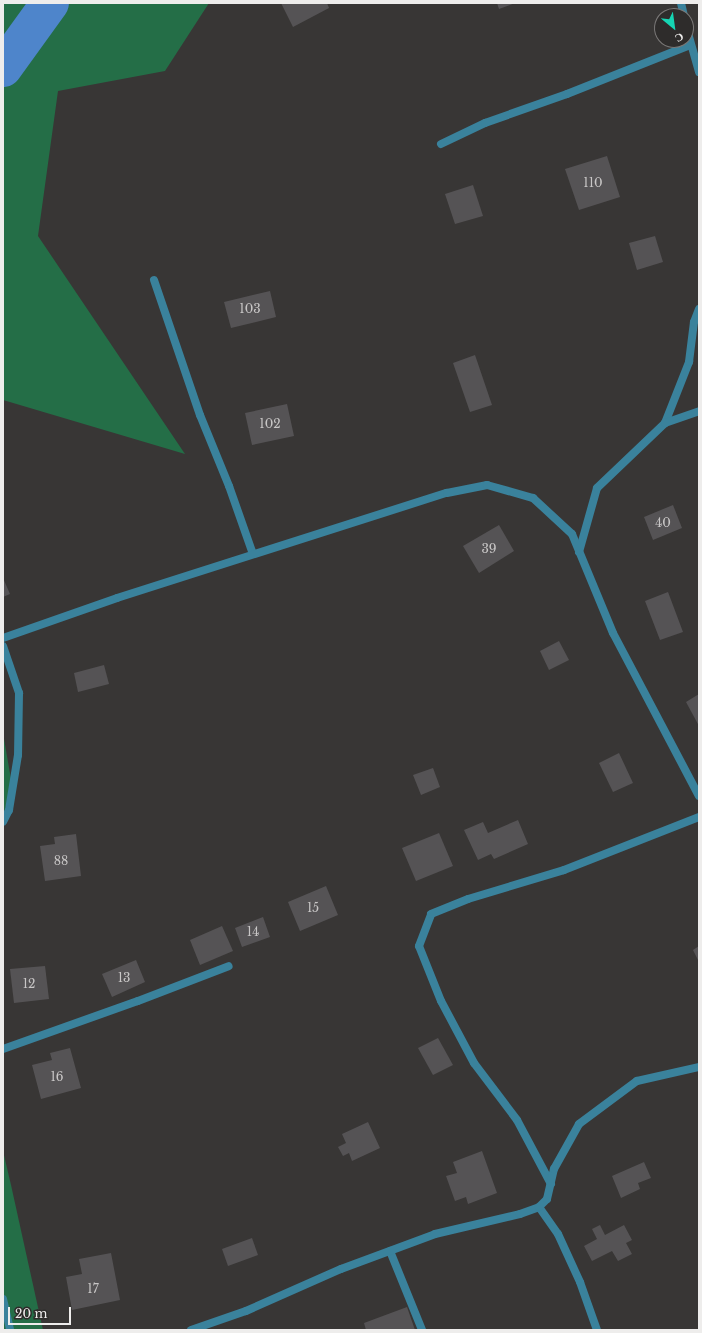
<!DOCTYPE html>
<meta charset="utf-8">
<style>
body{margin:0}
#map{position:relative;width:702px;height:1333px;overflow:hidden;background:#383635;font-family:"Libre Baskerville",serif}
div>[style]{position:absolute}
.forest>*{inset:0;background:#246e47}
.river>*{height:38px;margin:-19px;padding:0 19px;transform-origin:19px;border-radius:19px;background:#4e85cb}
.building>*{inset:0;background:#555355}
.minor>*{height:8px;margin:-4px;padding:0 4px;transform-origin:4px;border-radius:4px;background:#3a829c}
span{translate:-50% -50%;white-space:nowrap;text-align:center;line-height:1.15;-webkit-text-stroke:3px #2e2c2b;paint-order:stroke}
.number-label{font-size:12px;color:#c8c6c6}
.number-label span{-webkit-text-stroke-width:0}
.frame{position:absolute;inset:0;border:4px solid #eeedec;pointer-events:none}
.north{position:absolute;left:654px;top:8px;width:40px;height:40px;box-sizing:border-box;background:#2e2c2b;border:1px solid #7b7978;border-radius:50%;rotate:151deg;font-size:11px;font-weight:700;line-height:16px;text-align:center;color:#eeedec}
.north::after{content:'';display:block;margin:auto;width:14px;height:18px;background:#16d5b3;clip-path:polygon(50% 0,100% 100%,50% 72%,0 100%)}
.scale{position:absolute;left:8px;top:1307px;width:63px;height:18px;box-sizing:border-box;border:2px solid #eeedec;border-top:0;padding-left:5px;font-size:12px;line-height:14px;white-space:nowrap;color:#eeedec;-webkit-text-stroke:3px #2e2c2b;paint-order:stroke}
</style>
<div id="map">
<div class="forest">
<i style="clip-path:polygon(3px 3px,209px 3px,165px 71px,58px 91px,38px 236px,185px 454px,3px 400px)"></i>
<i style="clip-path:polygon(3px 733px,12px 785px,3px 816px)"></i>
<i style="clip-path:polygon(3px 1151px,11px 1185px,43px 1330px,3px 1330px)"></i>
</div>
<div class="river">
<i style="left:3px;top:68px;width:80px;rotate:-54.1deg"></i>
</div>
<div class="building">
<i style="clip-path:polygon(281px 3px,327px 3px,329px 8px,293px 27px)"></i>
<i style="clip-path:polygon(497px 3px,515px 3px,499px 9px)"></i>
<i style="clip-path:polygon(607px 156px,620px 197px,579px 210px,565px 169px)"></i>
<i style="clip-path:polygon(473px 185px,483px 216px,455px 224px,445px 194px)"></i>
<i style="clip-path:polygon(655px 236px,663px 262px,637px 270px,629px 243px)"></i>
<i style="clip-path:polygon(270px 291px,276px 317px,231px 328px,224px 302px)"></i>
<i style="clip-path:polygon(475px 355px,492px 405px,470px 412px,453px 363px)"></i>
<i style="clip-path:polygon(287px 404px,294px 436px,252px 445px,245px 413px)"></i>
<i style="clip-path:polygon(673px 505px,682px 528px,653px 540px,644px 517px)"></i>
<i style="clip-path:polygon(499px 525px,514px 551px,479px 573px,463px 546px)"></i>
<i style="clip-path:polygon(3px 578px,10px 594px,3px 597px)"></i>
<i style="clip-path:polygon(668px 592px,683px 632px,660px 640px,645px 601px)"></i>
<i style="clip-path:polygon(559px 641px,569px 660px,549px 670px,540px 651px)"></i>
<i style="clip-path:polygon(104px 665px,109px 684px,78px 692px,74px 673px)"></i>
<i style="clip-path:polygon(699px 694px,699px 726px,686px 702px)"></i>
<i style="clip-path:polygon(619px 753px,633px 783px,613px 792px,599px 763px)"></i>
<i style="clip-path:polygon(433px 768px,440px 787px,421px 795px,413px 775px)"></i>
<i style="clip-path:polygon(518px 820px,528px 844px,494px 859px,491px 854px,478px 860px,464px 830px,483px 822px,488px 833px)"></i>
<i style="clip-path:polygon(439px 833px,453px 866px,416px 881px,402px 848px)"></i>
<i style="clip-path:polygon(76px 834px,81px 876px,45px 881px,40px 846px,55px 844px,54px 837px)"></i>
<i style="clip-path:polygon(326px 886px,338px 915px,300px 931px,288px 902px)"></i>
<i style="clip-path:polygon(263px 917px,270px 937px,242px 947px,235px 928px)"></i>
<i style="clip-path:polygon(222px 926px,233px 951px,200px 965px,190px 940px)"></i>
<i style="clip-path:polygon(699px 946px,699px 962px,693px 950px)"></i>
<i style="clip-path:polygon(136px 960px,145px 982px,112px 997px,102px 974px)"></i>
<i style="clip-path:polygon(45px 966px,49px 999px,14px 1003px,10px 969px)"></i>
<i style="clip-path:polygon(438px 1038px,453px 1065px,433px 1075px,418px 1048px)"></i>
<i style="clip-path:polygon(70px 1048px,81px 1088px,41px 1099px,32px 1065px,52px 1060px,50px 1053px)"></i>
<i style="clip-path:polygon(368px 1122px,380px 1148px,352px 1161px,349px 1153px,343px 1156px,338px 1147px,346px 1143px,342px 1134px)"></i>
<i style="clip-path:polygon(482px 1151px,497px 1193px,468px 1204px,466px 1197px,455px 1201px,446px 1176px,457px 1173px,453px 1162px)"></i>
<i style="clip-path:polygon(644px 1162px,651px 1178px,638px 1183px,640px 1189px,621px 1198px,612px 1176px)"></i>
<i style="clip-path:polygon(600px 1225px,605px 1235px,624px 1225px,632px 1240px,626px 1243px,632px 1254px,618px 1261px,612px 1251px,592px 1261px,584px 1246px,597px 1239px,592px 1229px)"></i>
<i style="clip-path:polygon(252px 1238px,258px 1255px,228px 1266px,222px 1249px)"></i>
<i style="clip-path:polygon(111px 1253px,120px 1300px,72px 1310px,66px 1277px,82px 1274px,79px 1259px)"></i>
<i style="clip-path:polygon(407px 1307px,415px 1330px,366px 1330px,364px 1323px)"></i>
</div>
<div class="minor">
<i style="left:681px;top:3px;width:13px;rotate:77deg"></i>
<i style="left:686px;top:26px;width:48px;rotate:74.2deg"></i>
<i style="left:441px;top:144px;width:49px;rotate:-25.5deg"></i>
<i style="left:485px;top:123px;width:87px;rotate:-19.5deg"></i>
<i style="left:567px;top:94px;width:132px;rotate:-21.7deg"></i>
<i style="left:154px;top:280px;width:143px;rotate:71.2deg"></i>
<i style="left:200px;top:415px;width:77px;rotate:67.8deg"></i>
<i style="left:229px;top:486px;width:72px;rotate:70.6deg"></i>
<i style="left:665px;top:423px;width:66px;rotate:-68.5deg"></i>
<i style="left:689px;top:362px;width:40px;rotate:-82.9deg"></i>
<i style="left:694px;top:322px;width:14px;rotate:-69deg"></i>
<i style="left:579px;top:552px;width:66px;rotate:-74.3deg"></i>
<i style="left:597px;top:488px;width:94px;rotate:-43.7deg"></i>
<i style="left:665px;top:423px;width:36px;rotate:-19deg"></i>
<i style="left:3px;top:638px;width:121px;rotate:-19.3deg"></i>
<i style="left:117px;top:598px;width:346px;rotate:-17.7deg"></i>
<i style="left:447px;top:493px;width:41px;rotate:-11.3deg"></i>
<i style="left:487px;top:485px;width:48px;rotate:15.8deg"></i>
<i style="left:533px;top:498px;width:53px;rotate:42.7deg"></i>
<i style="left:572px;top:534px;width:107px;rotate:67.5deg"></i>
<i style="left:613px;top:633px;width:184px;rotate:62.2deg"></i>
<i style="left:3px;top:646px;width:50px;rotate:71.2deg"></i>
<i style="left:19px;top:693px;width:62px;rotate:90.9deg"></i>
<i style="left:18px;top:755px;width:56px;rotate:99.3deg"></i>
<i style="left:9px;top:810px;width:13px;rotate:117deg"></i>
<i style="left:3px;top:1049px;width:143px;rotate:-19.6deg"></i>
<i style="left:138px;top:1001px;width:97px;rotate:-21deg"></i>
<i style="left:551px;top:1184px;width:72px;rotate:-118deg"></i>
<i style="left:517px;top:1120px;width:71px;rotate:-127deg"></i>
<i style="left:474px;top:1063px;width:70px;rotate:-118deg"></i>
<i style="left:441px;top:1001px;width:59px;rotate:-111.8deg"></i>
<i style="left:419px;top:946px;width:34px;rotate:-69deg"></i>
<i style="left:431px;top:914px;width:40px;rotate:-22deg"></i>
<i style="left:468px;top:899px;width:100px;rotate:-16.8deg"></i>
<i style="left:564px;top:870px;width:145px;rotate:-21.4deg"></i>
<i style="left:539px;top:1207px;width:33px;rotate:55deg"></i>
<i style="left:558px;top:1234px;width:53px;rotate:65.4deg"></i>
<i style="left:580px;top:1282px;width:51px;rotate:70.5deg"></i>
<i style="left:390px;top:1251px;width:85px;rotate:67.9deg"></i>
<i style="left:3px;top:1299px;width:32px;rotate:77deg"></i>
<i style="left:191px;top:1330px;width:58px;rotate:-19.1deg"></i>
<i style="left:246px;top:1311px;width:104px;rotate:-23.9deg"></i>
<i style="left:341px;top:1269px;width:100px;rotate:-20.4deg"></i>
<i style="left:435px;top:1234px;width:87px;rotate:-13.2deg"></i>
<i style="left:520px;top:1214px;width:20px;rotate:-20deg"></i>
<i style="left:539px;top:1207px;width:11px;rotate:-45deg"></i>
<i style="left:547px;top:1199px;width:31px;rotate:-77deg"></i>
<i style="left:554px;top:1169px;width:51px;rotate:-60.9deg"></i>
<i style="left:579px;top:1124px;width:72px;rotate:-36.6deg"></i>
<i style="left:637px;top:1081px;width:64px;rotate:-12.7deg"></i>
</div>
<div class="number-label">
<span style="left:593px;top:183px">110</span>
<span style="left:250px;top:309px">103</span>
<span style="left:270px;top:424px">102</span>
<span style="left:663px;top:523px">40</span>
<span style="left:489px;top:549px">39</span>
<span style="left:61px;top:861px">88</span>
<span style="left:313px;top:908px">15</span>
<span style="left:253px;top:932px">14</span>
<span style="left:124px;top:978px">13</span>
<span style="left:29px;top:984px">12</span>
<span style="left:57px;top:1077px">16</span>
<span style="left:93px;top:1289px">17</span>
</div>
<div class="frame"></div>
<div class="north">С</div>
<div class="scale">20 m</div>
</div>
